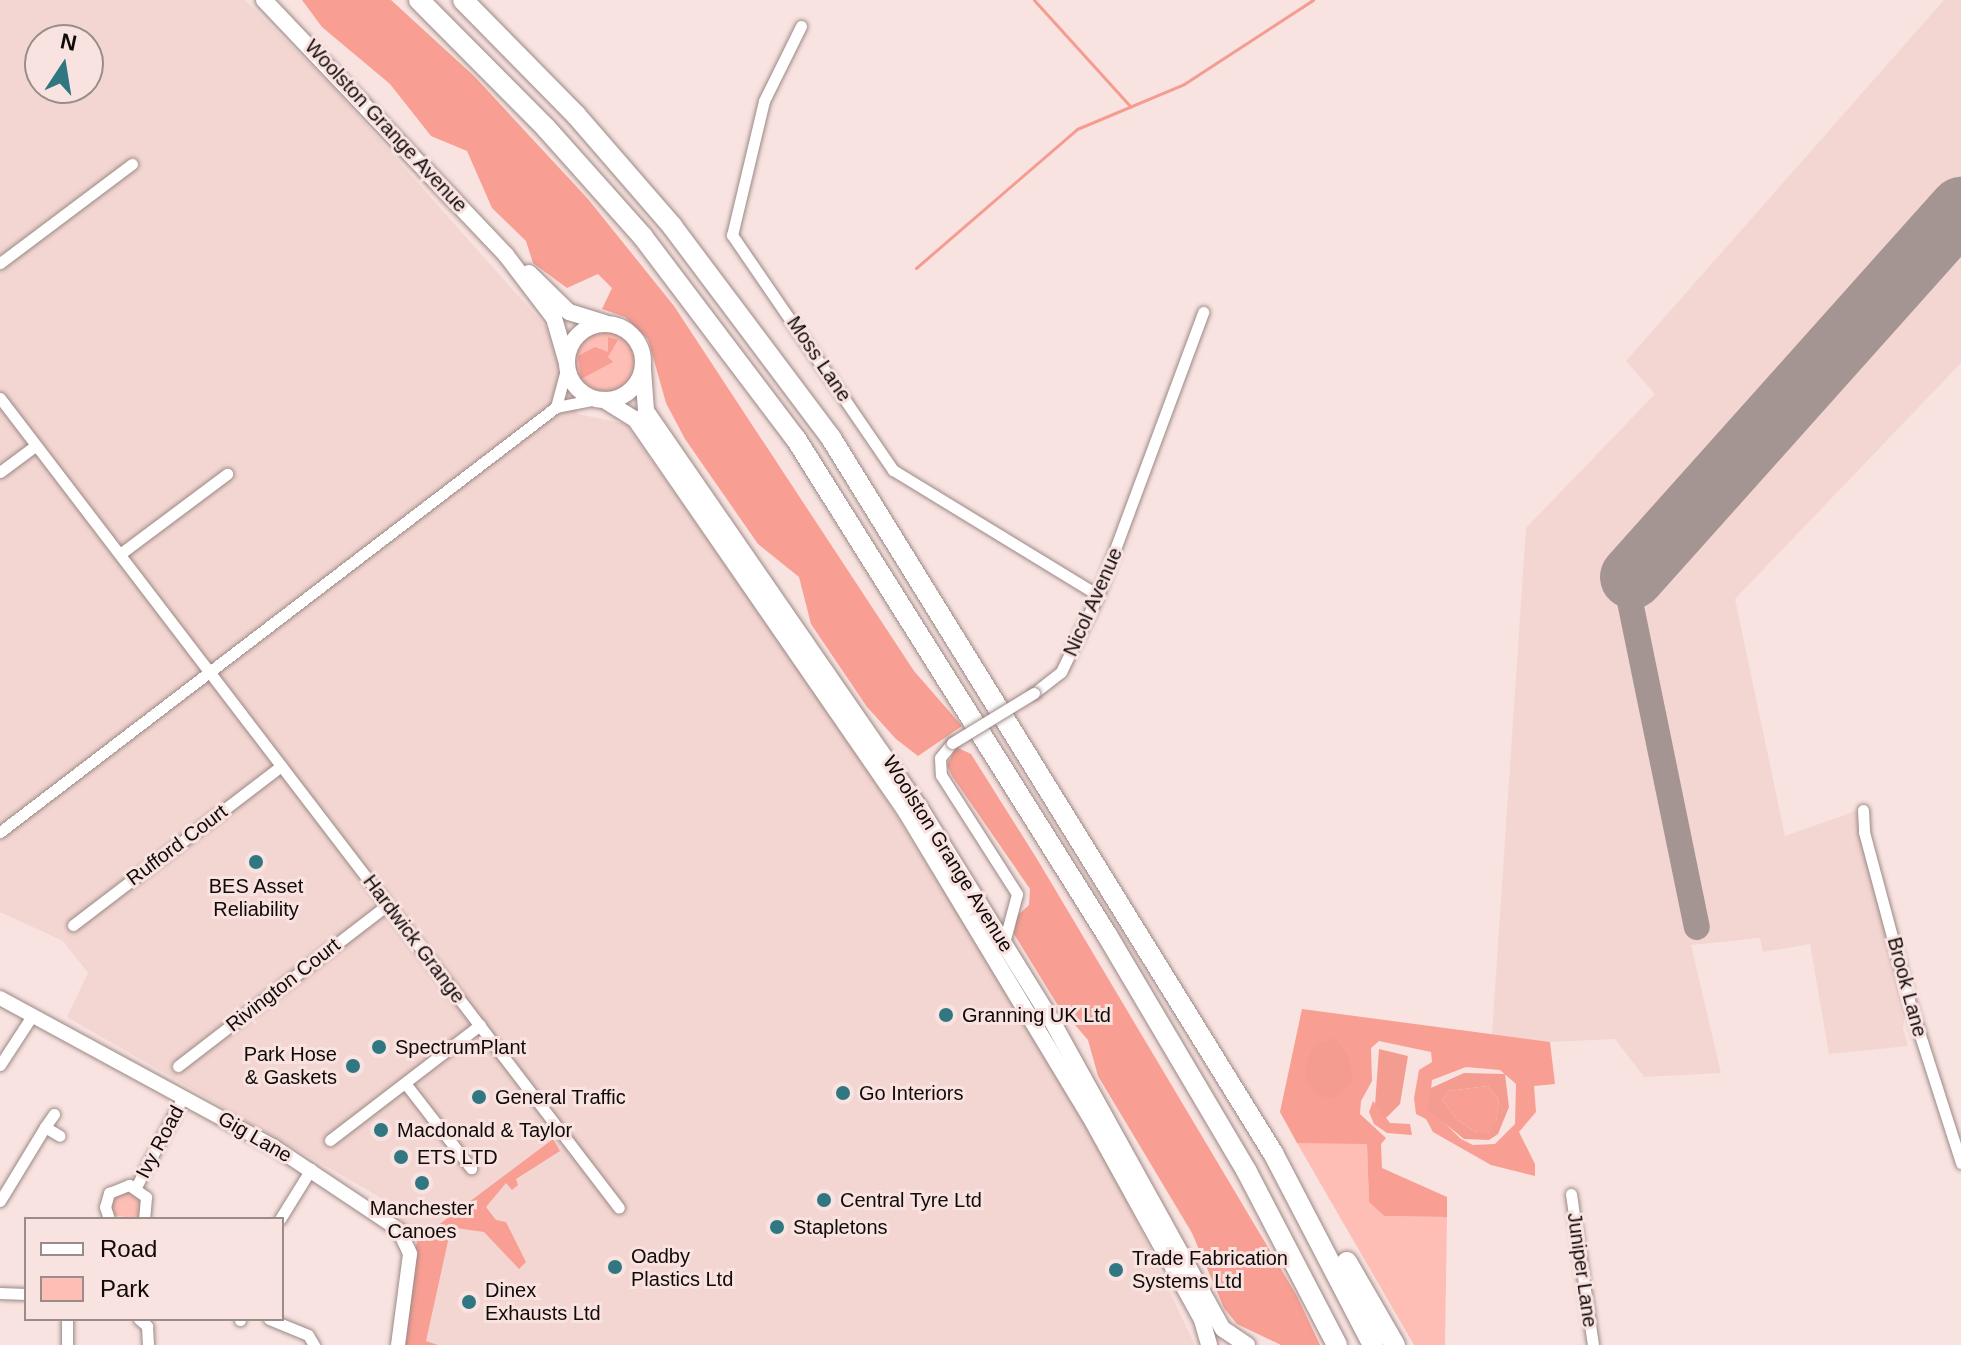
<!DOCTYPE html>
<style>
body{margin:0}
#map{position:relative;width:1961px;height:1345px;overflow:hidden;background:#f8e3e0;font-family:Arial,sans-serif}
div>[style]{position:absolute}
.built>*{inset:0;background:#f3d6d1}
.green>*{inset:0;background:#febeb5}
.round{border-radius:50%}
.forest>*{inset:0;background:#f89e92}
.water>*{inset:0;background:#f59c90}
.stream>*{height:3px;margin:-1.5px;padding:0 1.5px;transform-origin:1.5px;border-radius:1.5px;background:#f59c90}
.taxiway>*{height:26px;margin:-13px;padding:0 13px;transform-origin:13px;border-radius:13px;background:#a49592}
.runway>*{height:64px;margin:-32px;padding:0 32px;transform-origin:32px;border-radius:32px;background:#a49592}
.roads{filter:drop-shadow(0 0 2px #9b8885) drop-shadow(0 0 2px #9b8885)}
.minor>*{height:11px;margin:-5.5px;padding:0 5.5px;transform-origin:5.5px;border-radius:5.5px;background:#fff}
.tertiary>*{height:14px;margin:-7px;padding:0 7px;transform-origin:7px;border-radius:7px;background:#fff}
.secondary>*{height:16px;margin:-8px;padding:0 8px;transform-origin:8px;border-radius:8px;background:#fff}
.secondary>.ring{margin:-8px;padding:0;box-sizing:content-box;background:none;border:16px solid #fff;border-radius:50%}
.motorway>*{height:20px;margin:-10px;padding:0 10px;transform-origin:10px;border-radius:10px;background:#fff}
.bridges{filter:drop-shadow(0 0 2px #9b8885) drop-shadow(0 0 2px #9b8885)}
.minor-bridge>*{height:11px;margin:-5.5px;padding:0 5.5px;transform-origin:5.5px;border-radius:5.5px;background:#fff}
.dots>*{width:22px;height:22px;translate:-50% -50%;box-sizing:border-box;border:4px solid #f8e3e0;border-radius:50%}
span{translate:-50% -50%;white-space:nowrap;text-align:center;line-height:1.15;-webkit-text-stroke:6px #f8e3e0;paint-order:stroke}
.street-label{font-size:20px;color:#100a09}
.poi-label{font-size:20px;color:#100a09}
.left{translate:0 -50%;text-align:left}
.right{translate:-100% -50%;text-align:right}
.legend{position:absolute;left:24px;top:1217px;width:260px;height:104px;box-sizing:border-box;background:#f8e3e0;border:2px solid #9b8c8a;margin:0;padding:10px 14px;list-style:none;font-size:24px;color:#100a09}
.legend li{display:flex;align-items:center;gap:16px;height:40px}
.legend b{width:40px;border:2px solid #9b8c8a}
.north{position:absolute;left:24px;top:24px;width:80px;height:80px;box-sizing:border-box;background:#f8e3e0;border:2px solid #9b8c8a;border-radius:50%;rotate:12deg;font-size:22px;font-weight:700;line-height:32px;text-align:center;color:#100a09}
.north::after{content:'';display:block;margin:auto;width:28px;height:36px;background:#307782;clip-path:polygon(50% 0,100% 100%,50% 72%,0 100%)}
</style>
<div id="map">
<div class="built">
<i style="clip-path:polygon(evenodd,0 0,245px 0,329px 83px,546px 327px,578px 414px,626px 424px,847px 738px,1042px 1048px,1118px 1183px,1195px 1345px,409px 1345px,425px 1246px,381px 1198px,67px 1017px,88px 973px,63px 941px,0 912px,0 0,40px 40px,88px 40px,88px 88px,40px 88px,40px 40px)"></i>
<i style="clip-path:polygon(1944px 0,1961px 0,1961px 363px,1735px 599px,1785px 836px,1856px 811px,1907px 1002px,1903px 1028px,1908px 1046px,1829px 1054px,1810px 944px,1763px 952px,1760px 938px,1691px 945px,1721px 1073px,1644px 1077px,1615px 1039px,1550px 1042px,1492px 1034px,1526px 528px,1655px 394px,1626px 361px)"></i>
</div>
<div class="green">
<i class="round" style="left:571px;top:330px;width:64px;height:64px"></i>
<i style="clip-path:polygon(1297px 1143px,1367px 1143px,1369px 1202px,1384px 1216px,1447px 1217px,1445px 1345px,1414px 1345px)"></i>
<i style="clip-path:polygon(124px 1188px,143px 1200px,139px 1219px,111px 1215px,110px 1199px)"></i>
</div>
<div class="forest">
<i style="clip-path:polygon(302px 0,391px 0,474px 76px,588px 199px,674px 306px,914px 671px,962px 726px,918px 756px,896px 739px,867px 707px,811px 624px,799px 577px,758px 544px,685px 439px,666px 403px,648px 339px,625px 317px,602px 309px,612px 288px,598px 274px,567px 288px,533px 263px,526px 241px,492px 208px,467px 151px,431px 136px,390px 84px,322px 27px)"></i>
<i style="clip-path:polygon(608px 337px,618px 340px,608px 357px,613px 362px,581px 379px,578px 356px,595px 347px,608px 352px)"></i>
<i style="clip-path:polygon(956px 747px,971px 754px,1037px 859px,1297px 1296px,1320px 1345px,1281px 1345px,1237px 1324px,1224px 1308px,1192px 1233px,1098px 1076px,1088px 1040px,1057px 1004px,1014px 934px,1017px 916px,1029px 905px,1030px 889px,952px 776px,947px 765px)"></i>
<i style="clip-path:polygon(evenodd,1302px 1009px,1550px 1042px,1555px 1084px,1534px 1086px,1536px 1112px,1519px 1132px,1535px 1164px,1535px 1176px,1491px 1165px,1433px 1132px,1426px 1119px,1416px 1114px,1414px 1098px,1419px 1070px,1432px 1062px,1431px 1052px,1379px 1041px,1371px 1048px,1372px 1081px,1361px 1101px,1360px 1114px,1386px 1138px,1381px 1144px,1382px 1168px,1447px 1197px,1447px 1217px,1384px 1216px,1369px 1202px,1367px 1144px,1297px 1143px,1280px 1112px,1302px 1009px,1466px 1067px,1500px 1070px,1516px 1084px,1515px 1124px,1495px 1144px,1473px 1145px,1461px 1139px,1429px 1108px,1432px 1080px,1466px 1067px)"></i>
<i style="clip-path:polygon(1488px 1086px,1499px 1100px,1496px 1123px,1488px 1133px,1477px 1133px,1457px 1120px,1442px 1099px,1449px 1091px)"></i>
<i style="clip-path:polygon(1373px 1101px,1390px 1123px,1410px 1124px,1412px 1135px,1387px 1133px,1374px 1124px,1369px 1112px)"></i>
<i style="clip-path:polygon(553px 1139px,560px 1151px,516px 1179px,518px 1185px,512px 1190px,506px 1183px,486px 1207px,496px 1220px,506px 1222px,526px 1262px,519px 1269px,484px 1232px,456px 1228px,450px 1232px,426px 1341px,438px 1345px,400px 1345px,417px 1241px)"></i>
</div>
<div class="water">
<i style="clip-path:polygon(1336px 1038px,1349px 1059px,1353px 1082px,1332px 1099px,1317px 1095px,1306px 1079px,1306px 1065px,1314px 1045px)"></i>
<i style="clip-path:polygon(1379px 1049px,1408px 1056px,1400px 1104px,1385px 1119px,1375px 1105px)"></i>
<i style="clip-path:polygon(evenodd,1464px 1073px,1505px 1074px,1509px 1107px,1498px 1134px,1489px 1140px,1464px 1139px,1427px 1109px,1431px 1088px,1464px 1073px,1488px 1086px,1499px 1100px,1496px 1122px,1488px 1133px,1477px 1133px,1457px 1120px,1442px 1099px,1449px 1091px,1488px 1086px)"></i>
</div>
<div class="stream">
<i style="left:1034px;top:0;width:144px;rotate:47.8deg"></i>
<i style="left:916px;top:268px;width:213px;rotate:-40.8deg"></i>
<i style="left:1077px;top:129px;width:116px;rotate:-22.8deg"></i>
<i style="left:1184px;top:84px;width:154px;rotate:-33.1deg"></i>
</div>
<div class="taxiway">
<i style="left:1632px;top:577px;width:11px;rotate:117deg"></i>
<i style="left:1627px;top:587px;width:347px;rotate:78.4deg"></i>
</div>
<div class="runway">
<i style="left:1632px;top:577px;width:494px;rotate:-48.2deg"></i>
</div>
<div class="roads">
<div class="minor">
<i style="left:801px;top:26px;width:84px;rotate:116.3deg"></i>
<i style="left:764px;top:101px;width:138px;rotate:103.4deg"></i>
<i style="left:732px;top:235px;width:285px;rotate:55.6deg"></i>
<i style="left:893px;top:470px;width:240px;rotate:31.4deg"></i>
<i style="left:0;top:263px;width:165px;rotate:-36.9deg"></i>
<i style="left:0;top:398px;width:1019px;rotate:52.61deg"></i>
<i style="left:556px;top:407px;width:42px;rotate:-75deg"></i>
<i style="left:0;top:472px;width:44px;rotate:-36.6deg"></i>
<i style="left:120px;top:554px;width:134px;rotate:-36.8deg"></i>
<i style="left:1034px;top:693px;width:34px;rotate:-38deg"></i>
<i style="left:1061px;top:672px;width:85px;rotate:-64.3deg"></i>
<i style="left:1098px;top:595px;width:302px;rotate:-69.6deg"></i>
<i style="left:952px;top:743px;width:19px;rotate:129deg"></i>
<i style="left:940px;top:758px;width:17px;rotate:87deg"></i>
<i style="left:941px;top:775px;width:141px;rotate:57.4deg"></i>
<i style="left:1017px;top:894px;width:51px;rotate:104.9deg"></i>
<i style="left:1863px;top:810px;width:22px;rotate:87deg"></i>
<i style="left:1864px;top:832px;width:181px;rotate:75deg"></i>
<i style="left:1911px;top:1007px;width:164px;rotate:72.2deg"></i>
<i style="left:0;top:832px;width:700px;rotate:-37.39deg"></i>
<i style="left:556px;top:407px;width:42px;rotate:-11deg"></i>
<i style="left:73px;top:925px;width:262px;rotate:-37.4deg"></i>
<i style="left:0;top:1065px;width:59px;rotate:-56.9deg"></i>
<i style="left:178px;top:1066px;width:264px;rotate:-37.6deg"></i>
<i style="left:405px;top:1083px;width:108px;rotate:52.2deg"></i>
<i style="left:54px;top:1114px;width:16px;rotate:125deg"></i>
<i style="left:45px;top:1127px;width:17px;rotate:31deg"></i>
<i style="left:330px;top:1140px;width:189px;rotate:-37.5deg"></i>
<i style="left:136px;top:1187px;width:102px;rotate:-62.4deg"></i>
<i style="left:1571px;top:1194px;width:153px;rotate:81.7deg"></i>
<i style="left:0;top:1201px;width:87px;rotate:-58.7deg"></i>
<i style="left:109px;top:1219px;width:13px;rotate:-108deg"></i>
<i style="left:105px;top:1207px;width:15px;rotate:-74deg"></i>
<i style="left:109px;top:1193px;width:22px;rotate:-22deg"></i>
<i style="left:129px;top:1185px;width:21px;rotate:35deg"></i>
<i style="left:146px;top:1197px;width:22px;rotate:95deg"></i>
<i style="left:280px;top:1219px;width:59px;rotate:-58.2deg"></i>
<i style="left:0;top:1293px;width:26px;rotate:2deg"></i>
<i style="left:139px;top:1319px;width:11px;rotate:41deg"></i>
<i style="left:147px;top:1326px;width:19px;rotate:87deg"></i>
<i style="left:269px;top:1319px;width:42px;rotate:22.3deg"></i>
<i style="left:308px;top:1335px;width:12px;rotate:59deg"></i>
<i style="left:240px;top:1320px;width:1px;rotate:-90deg"></i>
<i style="left:67px;top:1345px;width:26px;rotate:-90deg"></i>
</div>
<div class="tertiary">
<i style="left:0;top:998px;width:311px;rotate:28.5deg"></i>
<i style="left:273px;top:1146px;width:151px;rotate:33.7deg"></i>
<i style="left:399px;top:1230px;width:26px;rotate:65deg"></i>
<i style="left:410px;top:1254px;width:92px;rotate:97.5deg"></i>
</div>
<div class="secondary">
<i style="left:264px;top:0;width:352px;rotate:46.5deg"></i>
<i style="left:506px;top:255px;width:79px;rotate:52.7deg"></i>
<i style="left:554px;top:318px;width:47px;rotate:73.9deg"></i>
<i style="left:529px;top:273px;width:56px;rotate:44.3deg"></i>
<i style="left:569px;top:312px;width:37px;rotate:17deg"></i>
<i class="ring" style="left:567px;top:324px;width:60px;height:60px"></i>
<i style="left:643px;top:369px;width:42px;rotate:85.9deg"></i>
<i style="left:646px;top:411px;width:482px;rotate:55.4deg"></i>
<i style="left:920px;top:808px;width:251px;rotate:58.2deg"></i>
<i style="left:1052px;top:1021px;width:352px;rotate:61deg"></i>
<i style="left:1223px;top:1329px;width:29px;rotate:34deg"></i>
<i style="left:604px;top:400px;width:36px;rotate:32deg"></i>
<i style="left:635px;top:419px;width:477px;rotate:55.4deg"></i>
<i style="left:906px;top:812px;width:354px;rotate:58.9deg"></i>
<i style="left:1089px;top:1115px;width:234px;rotate:61.1deg"></i>
<i style="left:1202px;top:1320px;width:26px;rotate:74deg"></i>
</div>
<div class="motorway">
<i style="left:419px;top:0;width:180px;rotate:45.2deg"></i>
<i style="left:546px;top:128px;width:146px;rotate:48.3deg"></i>
<i style="left:643px;top:237px;width:253px;rotate:52.9deg"></i>
<i style="left:796px;top:439px;width:585px;rotate:57.91deg"></i>
<i style="left:1107px;top:935px;width:275px;rotate:59.4deg"></i>
<i style="left:1247px;top:1172px;width:195px;rotate:62.5deg"></i>
<i style="left:463px;top:0;width:161px;rotate:45.5deg"></i>
<i style="left:576px;top:115px;width:147px;rotate:49.1deg"></i>
<i style="left:672px;top:226px;width:265px;rotate:53.1deg"></i>
<i style="left:831px;top:438px;width:841px;rotate:58.28deg"></i>
<i style="left:1273px;top:1153px;width:216px;rotate:62.5deg"></i>
<i style="left:1347px;top:1262px;width:96px;rotate:60deg"></i>
</div>
</div>
<div class="bridges">
<div class="minor-bridge">
<i style="left:952px;top:743px;width:96px;rotate:-31.4deg"></i>
</div>
</div>
<div class="dots">
<i style="left:256px;top:862px;background:#307782"></i>
<i style="left:946px;top:1015px;background:#307782"></i>
<i style="left:379px;top:1047px;background:#307782"></i>
<i style="left:353px;top:1066px;background:#307782"></i>
<i style="left:843px;top:1093px;background:#307782"></i>
<i style="left:479px;top:1097px;background:#307782"></i>
<i style="left:381px;top:1130px;background:#307782"></i>
<i style="left:401px;top:1157px;background:#307782"></i>
<i style="left:422px;top:1183px;background:#307782"></i>
<i style="left:824px;top:1200px;background:#307782"></i>
<i style="left:777px;top:1227px;background:#307782"></i>
<i style="left:615px;top:1267px;background:#307782"></i>
<i style="left:1116px;top:1270px;background:#307782"></i>
<i style="left:469px;top:1302px;background:#307782"></i>
</div>
<div class="street-label">
<span style="left:386px;top:126px;rotate:47deg">Woolston Grange Avenue</span>
<span style="left:819px;top:359px;rotate:56deg">Moss Lane</span>
<span style="left:1093px;top:602px;rotate:-66deg">Nicol Avenue</span>
<span style="left:177px;top:845px;rotate:-37deg">Rufford Court</span>
<span style="left:948px;top:854px;rotate:58deg">Woolston Grange Avenue</span>
<span style="left:414px;top:939px;rotate:53deg">Hardwick Grange</span>
<span style="left:283px;top:985px;rotate:-38deg">Rivington Court</span>
<span style="left:1907px;top:987px;rotate:75deg">Brook Lane</span>
<span style="left:255px;top:1137px;rotate:30deg">Gig Lane</span>
<span style="left:160px;top:1142px;rotate:-62deg">Ivy Road</span>
<span style="left:1582px;top:1270px;rotate:82deg">Juniper Lane</span>
</div>
<div class="poi-label">
<span style="left:256px;top:898px">BES Asset<br>Reliability</span>
<span class="left" style="left:962px;top:1015px">Granning UK Ltd</span>
<span class="left" style="left:395px;top:1047px">SpectrumPlant</span>
<span class="right" style="left:337px;top:1066px">Park Hose<br>&amp; Gaskets</span>
<span class="left" style="left:859px;top:1093px">Go Interiors</span>
<span class="left" style="left:495px;top:1097px">General Traffic</span>
<span class="left" style="left:397px;top:1130px">Macdonald &amp; Taylor</span>
<span class="left" style="left:417px;top:1157px">ETS LTD</span>
<span class="left" style="left:840px;top:1200px">Central Tyre Ltd</span>
<span style="left:422px;top:1220px">Manchester<br>Canoes</span>
<span class="left" style="left:793px;top:1227px">Stapletons</span>
<span class="left" style="left:631px;top:1268px">Oadby<br>Plastics Ltd</span>
<span class="left" style="left:1132px;top:1270px">Trade Fabrication<br>Systems Ltd</span>
<span class="left" style="left:485px;top:1302px">Dinex<br>Exhausts Ltd</span>
</div>
<ul class="legend">
<li><b style="height:10px;background:#fff"></b>Road</li>
<li><b style="height:22px;background:#febeb5"></b>Park</li>
</ul>
<div class="north">N</div>
</div>
